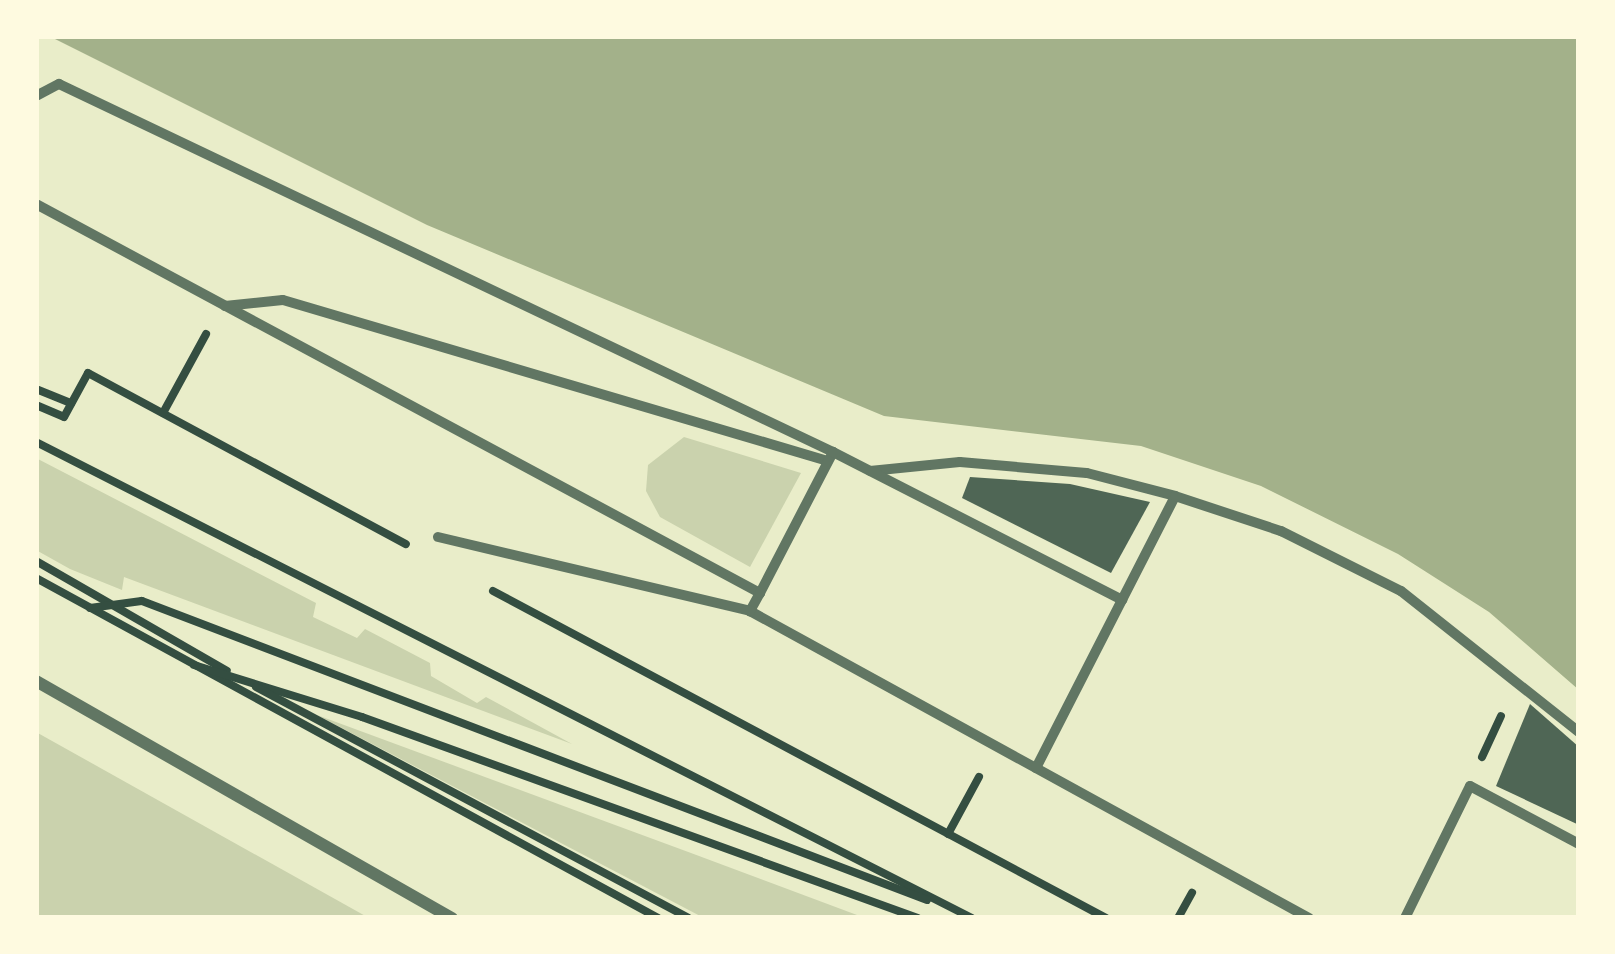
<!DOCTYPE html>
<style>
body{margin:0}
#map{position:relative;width:1615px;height:954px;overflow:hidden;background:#e9edc9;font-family:"Crimson Pro",serif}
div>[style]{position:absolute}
.green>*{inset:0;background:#cad2ad}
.water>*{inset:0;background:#a3b18a}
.building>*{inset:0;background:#4f6655}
.path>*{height:8px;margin:-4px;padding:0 4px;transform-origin:4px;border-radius:4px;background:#344e41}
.pedestrian>*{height:10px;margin:-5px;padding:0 5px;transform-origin:5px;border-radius:5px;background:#617663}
.minor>*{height:12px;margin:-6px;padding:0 6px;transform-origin:6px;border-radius:6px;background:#617663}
span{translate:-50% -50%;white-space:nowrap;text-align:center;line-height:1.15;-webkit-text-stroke:10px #fefae0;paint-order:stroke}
.frame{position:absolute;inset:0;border:39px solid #fefae0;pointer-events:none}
</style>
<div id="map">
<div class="green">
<i style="clip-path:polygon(684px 437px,801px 473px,750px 567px,660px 517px,646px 491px,648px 465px)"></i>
<i style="clip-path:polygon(36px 458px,316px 603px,313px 617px,357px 638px,365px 629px,430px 663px,431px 676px,477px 703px,486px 697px,572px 744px,124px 577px,122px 590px,70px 569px,36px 550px)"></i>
<i style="clip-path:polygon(317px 715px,691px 853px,865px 918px,704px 918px)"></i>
<i style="clip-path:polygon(36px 732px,369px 918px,36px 918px)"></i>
</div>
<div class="water">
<i style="clip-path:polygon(49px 36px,1579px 36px,1579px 690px,1489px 612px,1398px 554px,1261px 486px,1141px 446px,884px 416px,427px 225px)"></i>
</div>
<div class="building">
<i style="clip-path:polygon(970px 477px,1070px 484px,1150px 502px,1111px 573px,962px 498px)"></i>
<i style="clip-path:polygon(1530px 704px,1579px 747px,1579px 825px,1496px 786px)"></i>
</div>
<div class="path">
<i style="left:36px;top:389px;width:38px;rotate:22deg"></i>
<i style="left:36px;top:405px;width:30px;rotate:23deg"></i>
<i style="left:64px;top:417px;width:50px;rotate:-61.4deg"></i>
<i style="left:88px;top:373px;width:361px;rotate:28.3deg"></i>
<i style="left:163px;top:413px;width:90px;rotate:-61.4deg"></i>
<i style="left:36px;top:442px;width:1050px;rotate:26.96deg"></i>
<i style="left:36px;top:561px;width:220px;rotate:29.9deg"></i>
<i style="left:36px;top:578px;width:709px;rotate:28.66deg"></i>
<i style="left:493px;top:591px;width:695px;rotate:28.08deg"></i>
<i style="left:90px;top:608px;width:52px;rotate:-7.7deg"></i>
<i style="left:142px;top:601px;width:840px;rotate:20.85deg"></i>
<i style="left:194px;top:665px;width:176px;rotate:17.2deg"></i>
<i style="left:362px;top:717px;width:591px;rotate:19.88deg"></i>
<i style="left:256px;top:687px;width:490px;rotate:28.1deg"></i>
<i style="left:1482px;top:757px;width:45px;rotate:-65.1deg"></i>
<i style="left:948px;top:834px;width:65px;rotate:-61.5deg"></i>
<i style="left:1178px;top:918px;width:29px;rotate:-61deg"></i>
</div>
<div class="pedestrian">
<i style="left:36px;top:96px;width:26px;rotate:-28deg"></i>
<i style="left:59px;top:84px;width:857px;rotate:25.43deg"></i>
<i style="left:36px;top:204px;width:822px;rotate:28.25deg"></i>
<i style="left:760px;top:593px;width:21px;rotate:119deg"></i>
<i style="left:750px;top:611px;width:638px;rotate:28.78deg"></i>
<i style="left:225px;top:306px;width:58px;rotate:-5.9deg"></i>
<i style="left:283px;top:300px;width:568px;rotate:16.46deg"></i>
<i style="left:870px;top:471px;width:90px;rotate:-5.7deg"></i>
<i style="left:960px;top:462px;width:127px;rotate:5deg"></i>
<i style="left:1087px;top:473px;width:91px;rotate:14.6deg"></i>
<i style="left:438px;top:537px;width:321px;rotate:13.3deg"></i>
<i style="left:760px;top:593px;width:159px;rotate:-62.6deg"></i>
<i style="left:833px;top:452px;width:325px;rotate:27.1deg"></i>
<i style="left:1036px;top:768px;width:305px;rotate:-62.9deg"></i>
<i style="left:1175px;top:496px;width:112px;rotate:18.3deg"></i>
<i style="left:1281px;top:531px;width:134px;rotate:26.6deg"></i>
<i style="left:1401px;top:591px;width:227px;rotate:38.4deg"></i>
<i style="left:1405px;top:918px;width:147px;rotate:-63.8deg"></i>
<i style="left:1470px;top:786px;width:123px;rotate:28deg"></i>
</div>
<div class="minor">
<i style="left:36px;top:681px;width:479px;rotate:29.7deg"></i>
</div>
<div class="frame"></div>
</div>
